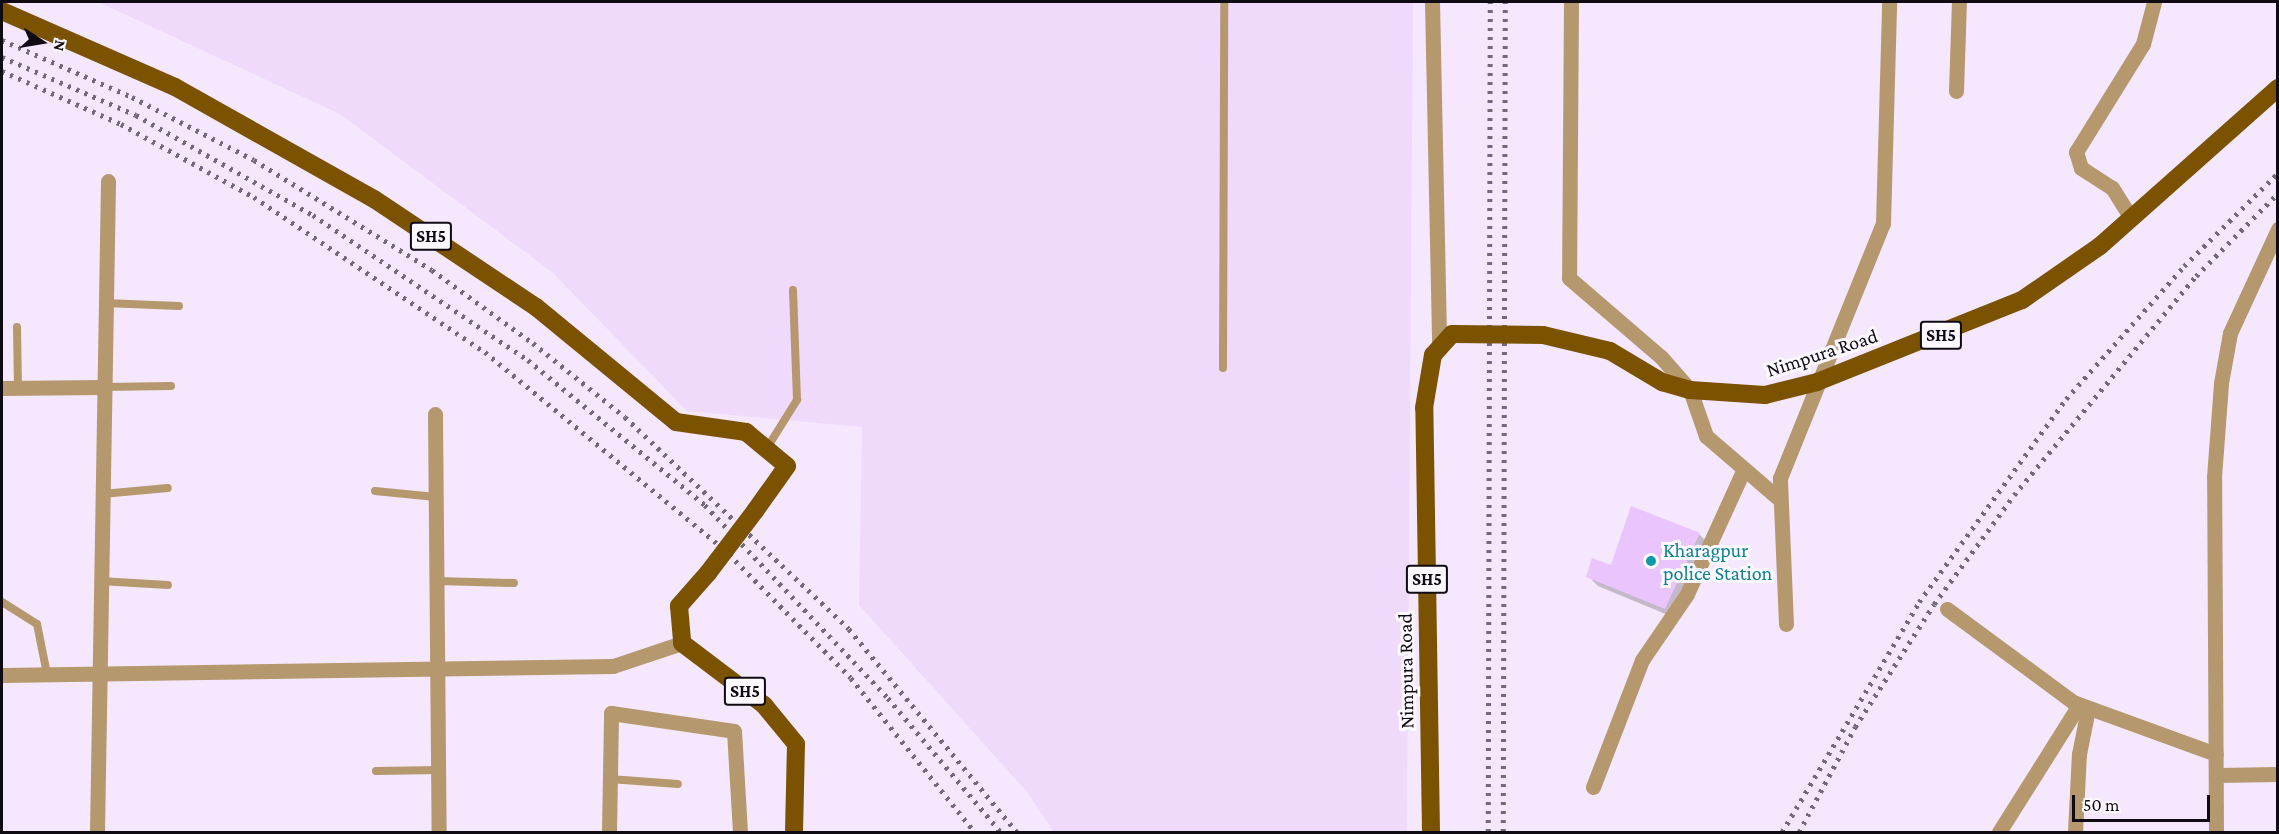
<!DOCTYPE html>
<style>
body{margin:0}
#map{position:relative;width:2279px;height:834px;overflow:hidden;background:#f5e7fe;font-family:"Crimson Pro",serif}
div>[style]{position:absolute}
.built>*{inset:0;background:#efdafc}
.shadow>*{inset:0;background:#0003}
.building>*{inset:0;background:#e9c4fd}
.lane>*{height:8px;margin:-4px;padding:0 4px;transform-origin:4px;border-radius:4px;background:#b5986e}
.street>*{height:15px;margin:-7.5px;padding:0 7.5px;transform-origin:7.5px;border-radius:7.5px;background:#b5986e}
.primary>*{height:18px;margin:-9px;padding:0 9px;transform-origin:9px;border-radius:9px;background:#7b5200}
.rail>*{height:4.5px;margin-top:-2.25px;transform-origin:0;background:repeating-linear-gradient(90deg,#736978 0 3px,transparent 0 9px)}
.primary-bridge>*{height:18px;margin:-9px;padding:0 9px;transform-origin:9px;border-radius:9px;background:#7b5200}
.dots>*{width:16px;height:16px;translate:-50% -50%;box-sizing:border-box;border:3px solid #fdf9ff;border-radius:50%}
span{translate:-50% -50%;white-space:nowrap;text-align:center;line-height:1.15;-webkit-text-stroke:6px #fdf9ff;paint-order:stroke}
.shield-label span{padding:2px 4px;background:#fdf9ff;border:2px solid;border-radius:4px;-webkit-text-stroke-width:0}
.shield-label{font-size:18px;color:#100a13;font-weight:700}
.street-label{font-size:20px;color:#100a13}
.culture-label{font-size:20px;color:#0d838f}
.left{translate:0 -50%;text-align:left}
.frame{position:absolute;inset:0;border:3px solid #100a13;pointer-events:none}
.north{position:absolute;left:12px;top:12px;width:60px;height:60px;-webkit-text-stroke:4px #fdf9ff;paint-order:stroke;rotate:102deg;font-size:16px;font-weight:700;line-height:24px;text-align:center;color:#100a13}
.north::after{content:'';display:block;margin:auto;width:21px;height:27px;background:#100a13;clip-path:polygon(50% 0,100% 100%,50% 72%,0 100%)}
.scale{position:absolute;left:2072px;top:795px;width:138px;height:27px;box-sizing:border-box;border:3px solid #100a13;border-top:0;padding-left:8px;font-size:18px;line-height:21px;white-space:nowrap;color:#100a13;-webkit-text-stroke:4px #fdf9ff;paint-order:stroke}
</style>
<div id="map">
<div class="built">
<i style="clip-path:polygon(98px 2px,1413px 2px,1407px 832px,1054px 832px,1028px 793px,859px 605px,862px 427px,687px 411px,552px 272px,340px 114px)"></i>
</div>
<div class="shadow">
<i style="clip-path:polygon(1699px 534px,1709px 544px,1675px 618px,1598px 586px,1588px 576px)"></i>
</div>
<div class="building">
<i style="clip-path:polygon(1631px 506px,1700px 533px,1665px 609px,1586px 577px,1592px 558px,1611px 565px)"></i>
</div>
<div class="lane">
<i style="left:104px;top:303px;width:75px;rotate:2.3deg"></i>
<i style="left:17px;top:327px;width:61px;rotate:89.1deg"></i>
<i style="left:1223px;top:368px;width:366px;rotate:-89.8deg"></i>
<i style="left:104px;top:387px;width:67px;rotate:-0.9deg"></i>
<i style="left:767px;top:448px;width:57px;rotate:-58deg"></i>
<i style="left:797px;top:400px;width:110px;rotate:-92.1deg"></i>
<i style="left:375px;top:491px;width:61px;rotate:5.6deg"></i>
<i style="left:102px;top:494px;width:66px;rotate:-5.2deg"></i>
<i style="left:100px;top:581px;width:68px;rotate:3.4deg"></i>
<i style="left:437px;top:581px;width:77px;rotate:1.5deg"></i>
<i style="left:2px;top:602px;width:41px;rotate:32.2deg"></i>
<i style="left:37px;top:624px;width:51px;rotate:78.7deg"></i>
<i style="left:376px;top:771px;width:63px;rotate:-0.9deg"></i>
<i style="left:610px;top:779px;width:68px;rotate:4.2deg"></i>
</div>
<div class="street">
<i style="left:1432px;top:2px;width:342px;rotate:88.8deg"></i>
<i style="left:1571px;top:2px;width:276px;rotate:90.4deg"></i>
<i style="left:1569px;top:278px;width:121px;rotate:40.7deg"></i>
<i style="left:1661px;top:357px;width:44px;rotate:48.7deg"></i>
<i style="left:1690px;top:390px;width:49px;rotate:70.8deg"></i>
<i style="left:1706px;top:436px;width:95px;rotate:40.7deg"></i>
<i style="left:1956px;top:91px;width:89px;rotate:-88.1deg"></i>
<i style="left:2131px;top:218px;width:36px;rotate:-122deg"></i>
<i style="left:2112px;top:188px;width:37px;rotate:-147deg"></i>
<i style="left:2081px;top:168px;width:17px;rotate:-107deg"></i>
<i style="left:2076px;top:152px;width:127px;rotate:-58.2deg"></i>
<i style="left:2143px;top:44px;width:43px;rotate:-75.3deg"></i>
<i style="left:2px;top:388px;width:100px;rotate:-0.6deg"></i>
<i style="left:435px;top:414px;width:418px;rotate:89.5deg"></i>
<i style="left:1947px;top:609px;width:157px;rotate:36.4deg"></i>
<i style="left:2073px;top:702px;width:152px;rotate:20deg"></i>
<i style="left:1786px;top:624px;width:146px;rotate:-92.4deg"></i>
<i style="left:1780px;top:478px;width:275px;rotate:-68deg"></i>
<i style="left:1883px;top:223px;width:221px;rotate:-88.4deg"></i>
<i style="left:2px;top:675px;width:611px;rotate:-0.84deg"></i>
<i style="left:613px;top:666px;width:73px;rotate:-18.4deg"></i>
<i style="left:2216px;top:775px;width:62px;rotate:-0.9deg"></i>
<i style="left:1593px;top:787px;width:136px;rotate:-68.9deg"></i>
<i style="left:1642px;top:660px;width:80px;rotate:-55.7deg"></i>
<i style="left:1687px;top:594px;width:135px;rotate:-65.5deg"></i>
<i style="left:97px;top:832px;width:651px;rotate:-89.03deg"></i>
<i style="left:609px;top:832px;width:119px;rotate:-89deg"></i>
<i style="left:611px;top:713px;width:124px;rotate:8.3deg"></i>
<i style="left:734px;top:731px;width:101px;rotate:86.6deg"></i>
<i style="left:1999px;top:832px;width:150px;rotate:-57.8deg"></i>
<i style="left:2075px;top:832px;width:78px;rotate:-87.1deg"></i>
<i style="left:2079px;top:754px;width:46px;rotate:-78.7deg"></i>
<i style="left:2216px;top:832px;width:355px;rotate:-90.3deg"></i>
<i style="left:2214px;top:477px;width:94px;rotate:-85.7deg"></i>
<i style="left:2221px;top:383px;width:51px;rotate:-79.8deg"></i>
<i style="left:2230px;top:333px;width:115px;rotate:-65.2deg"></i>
</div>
<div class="primary">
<i style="left:2px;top:11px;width:189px;rotate:23.7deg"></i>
<i style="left:175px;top:87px;width:228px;rotate:29.4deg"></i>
<i style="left:374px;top:199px;width:195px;rotate:33.7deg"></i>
<i style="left:536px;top:307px;width:181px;rotate:39.4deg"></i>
<i style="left:676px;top:422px;width:71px;rotate:8.1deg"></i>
<i style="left:746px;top:432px;width:53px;rotate:39.7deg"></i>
<i style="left:787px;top:466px;width:55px;rotate:125.4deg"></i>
<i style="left:1543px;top:335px;width:69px;rotate:13.4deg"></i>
<i style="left:1610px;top:351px;width:61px;rotate:30.8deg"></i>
<i style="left:1662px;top:382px;width:29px;rotate:16deg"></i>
<i style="left:1690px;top:390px;width:75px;rotate:3.8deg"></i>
<i style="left:1765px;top:395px;width:54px;rotate:-14deg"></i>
<i style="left:1817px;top:382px;width:221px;rotate:-21.8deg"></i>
<i style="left:2022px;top:300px;width:95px;rotate:-34.7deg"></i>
<i style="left:2100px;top:246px;width:238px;rotate:-41.6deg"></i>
<i style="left:708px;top:573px;width:44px;rotate:131.3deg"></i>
<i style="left:679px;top:606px;width:37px;rotate:85deg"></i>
<i style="left:682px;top:643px;width:103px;rotate:37.1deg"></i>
<i style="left:764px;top:705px;width:50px;rotate:50.6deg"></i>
<i style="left:796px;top:744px;width:88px;rotate:91.3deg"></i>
<i style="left:1431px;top:832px;width:424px;rotate:-90.9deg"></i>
<i style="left:1424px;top:408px;width:54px;rotate:-80.4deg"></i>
<i style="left:1433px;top:355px;width:28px;rotate:-48deg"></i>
</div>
<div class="rail">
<i style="left:2px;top:40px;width:142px;rotate:23.7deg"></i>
<i style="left:132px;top:97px;width:137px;rotate:27.3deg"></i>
<i style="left:254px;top:160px;width:209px;rotate:31.7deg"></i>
<i style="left:432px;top:270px;width:125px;rotate:35.9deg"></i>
<i style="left:533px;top:343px;width:118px;rotate:38.8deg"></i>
<i style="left:625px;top:417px;width:308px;rotate:43.4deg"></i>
<i style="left:849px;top:629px;width:264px;rotate:50.4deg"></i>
<i style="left:2px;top:57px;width:146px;rotate:23.4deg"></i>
<i style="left:136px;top:115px;width:203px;rotate:29.5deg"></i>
<i style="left:313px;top:215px;width:259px;rotate:34deg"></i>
<i style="left:528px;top:360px;width:229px;rotate:39.3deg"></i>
<i style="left:705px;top:505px;width:266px;rotate:46.5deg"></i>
<i style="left:888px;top:698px;width:175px;rotate:49.9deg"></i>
<i style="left:2px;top:71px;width:130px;rotate:24deg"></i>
<i style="left:121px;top:124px;width:152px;rotate:28.8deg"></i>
<i style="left:254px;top:197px;width:278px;rotate:33.9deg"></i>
<i style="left:485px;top:352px;width:308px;rotate:39.5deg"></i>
<i style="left:723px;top:548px;width:182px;rotate:45.4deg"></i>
<i style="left:851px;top:678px;width:198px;rotate:51.2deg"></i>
<i style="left:1488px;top:832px;width:830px;rotate:-89.86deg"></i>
<i style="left:1503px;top:832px;width:830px;rotate:-89.86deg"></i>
<i style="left:1782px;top:832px;width:268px;rotate:-59.2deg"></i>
<i style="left:1919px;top:602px;width:251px;rotate:-54.1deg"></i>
<i style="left:2066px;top:399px;width:178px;rotate:-48.4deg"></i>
<i style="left:2184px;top:266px;width:132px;rotate:-44.7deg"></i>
<i style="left:1799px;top:832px;width:119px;rotate:-61.9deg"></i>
<i style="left:1855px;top:727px;width:146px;rotate:-57.3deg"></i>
<i style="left:1934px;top:604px;width:135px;rotate:-53.7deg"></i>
<i style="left:2014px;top:495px;width:285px;rotate:-50.3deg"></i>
<i style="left:2196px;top:276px;width:117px;rotate:-45.3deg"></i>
</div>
<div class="primary-bridge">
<i style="left:1452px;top:334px;width:91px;rotate:0.6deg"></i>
<i style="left:708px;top:573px;width:78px;rotate:-52.8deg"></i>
</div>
<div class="dots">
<i style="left:1651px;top:561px;background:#0f9aa8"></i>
</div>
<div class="shield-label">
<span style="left:431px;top:236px">SH5</span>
<span style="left:1941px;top:335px">SH5</span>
<span style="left:1427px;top:579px">SH5</span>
<span style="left:745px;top:691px">SH5</span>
</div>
<div class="street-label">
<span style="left:1822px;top:353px;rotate:-18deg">Nimpura Road</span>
<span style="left:1406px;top:671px;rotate:-91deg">Nimpura Road</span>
</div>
<div class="culture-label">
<span class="left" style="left:1663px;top:562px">Kharagpur<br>police Station</span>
</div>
<div class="frame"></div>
<div class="north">N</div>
<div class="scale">50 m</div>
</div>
